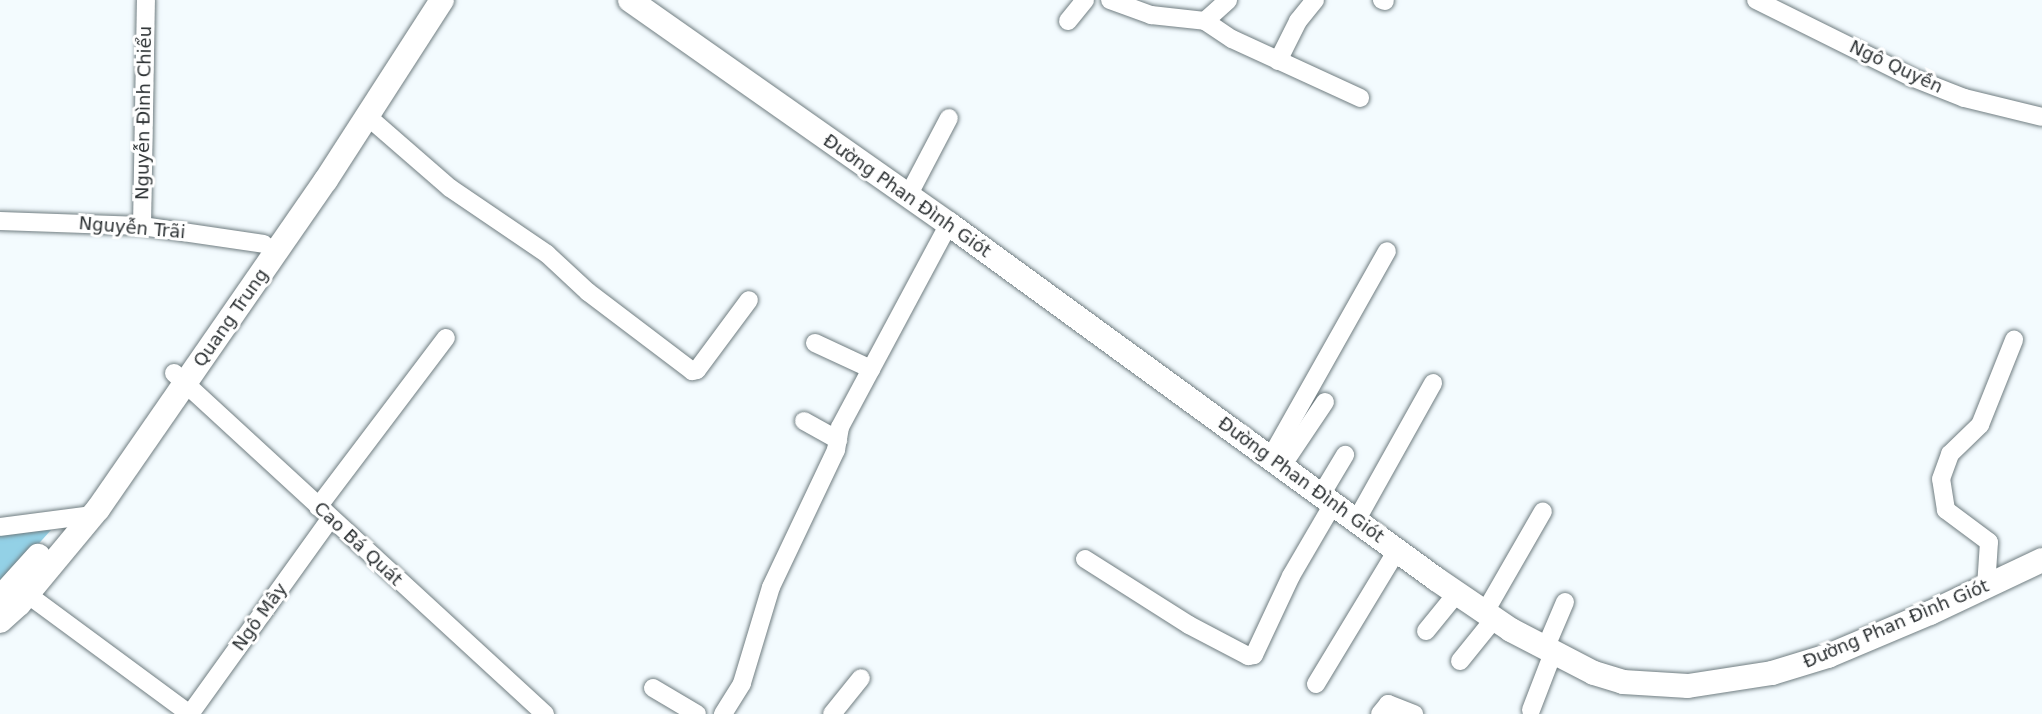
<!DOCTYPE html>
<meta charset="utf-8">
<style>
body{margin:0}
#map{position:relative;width:2042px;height:714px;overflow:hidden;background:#f3fbfe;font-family:"DejaVu Sans",sans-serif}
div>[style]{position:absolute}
.green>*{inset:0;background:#93d1e6}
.roads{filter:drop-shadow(0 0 2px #707d81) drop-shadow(0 0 2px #707d81)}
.minor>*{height:18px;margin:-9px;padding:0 9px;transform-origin:9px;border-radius:9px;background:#fff}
.major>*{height:24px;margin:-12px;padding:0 12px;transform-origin:12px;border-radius:12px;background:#fff}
span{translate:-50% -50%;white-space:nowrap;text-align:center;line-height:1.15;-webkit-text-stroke:6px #fff;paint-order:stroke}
.street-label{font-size:18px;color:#2c3133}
</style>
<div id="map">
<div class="green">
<i style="clip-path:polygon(51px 530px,5px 581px,0 585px,0 532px)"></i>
</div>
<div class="roads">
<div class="minor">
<i style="left:1110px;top:0;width:44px;rotate:20.1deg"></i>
<i style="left:1151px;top:15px;width:54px;rotate:6.3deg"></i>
<i style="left:1205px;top:21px;width:31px;rotate:-42deg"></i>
<i style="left:1382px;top:0;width:3px;rotate:18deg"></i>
<i style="left:1756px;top:0;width:173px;rotate:26.4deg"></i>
<i style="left:1911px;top:77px;width:57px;rotate:21.6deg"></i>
<i style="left:1964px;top:98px;width:80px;rotate:13.7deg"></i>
<i style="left:1068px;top:21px;width:27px;rotate:-51deg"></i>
<i style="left:1205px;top:21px;width:32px;rotate:34deg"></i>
<i style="left:1232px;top:39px;width:141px;rotate:24.7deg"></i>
<i style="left:1278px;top:61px;width:45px;rotate:-63.4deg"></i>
<i style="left:1298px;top:21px;width:27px;rotate:-51deg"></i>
<i style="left:366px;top:115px;width:111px;rotate:41deg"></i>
<i style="left:450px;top:188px;width:117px;rotate:34.2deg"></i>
<i style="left:547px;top:254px;width:56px;rotate:42.8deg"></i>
<i style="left:588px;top:292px;width:131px;rotate:37.2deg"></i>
<i style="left:692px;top:371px;width:5px;rotate:-11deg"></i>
<i style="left:697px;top:370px;width:87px;rotate:-53.4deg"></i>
<i style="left:908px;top:196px;width:88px;rotate:-62.3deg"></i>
<i style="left:0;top:221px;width:142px;rotate:2deg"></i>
<i style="left:142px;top:226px;width:123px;rotate:8.4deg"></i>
<i style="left:142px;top:226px;width:226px;rotate:-89deg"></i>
<i style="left:815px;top:343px;width:62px;rotate:24.9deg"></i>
<i style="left:174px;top:373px;width:504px;rotate:42.59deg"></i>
<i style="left:804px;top:421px;width:39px;rotate:29deg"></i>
<i style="left:1271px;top:457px;width:236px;rotate:-60.6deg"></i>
<i style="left:1282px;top:466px;width:77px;rotate:-56.1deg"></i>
<i style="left:1321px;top:495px;width:47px;rotate:-59deg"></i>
<i style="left:318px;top:507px;width:212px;rotate:-52.9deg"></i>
<i style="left:1356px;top:521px;width:158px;rotate:-60.8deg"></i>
<i style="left:0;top:527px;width:94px;rotate:-7.4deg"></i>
<i style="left:1085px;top:559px;width:123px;rotate:32.4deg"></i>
<i style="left:1189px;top:625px;width:67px;rotate:27.7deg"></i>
<i style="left:1248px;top:656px;width:6px;rotate:-9deg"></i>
<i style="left:1254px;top:655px;width:87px;rotate:-64.9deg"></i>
<i style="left:1291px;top:576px;width:83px;rotate:-59.7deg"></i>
<i style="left:1986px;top:587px;width:45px;rotate:-86.2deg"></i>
<i style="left:1989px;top:542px;width:54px;rotate:-143.3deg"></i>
<i style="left:1946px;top:510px;width:31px;rotate:-99deg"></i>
<i style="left:1941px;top:479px;width:27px;rotate:-70deg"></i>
<i style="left:1950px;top:454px;width:42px;rotate:-44deg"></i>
<i style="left:1980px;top:425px;width:92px;rotate:-68.2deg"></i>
<i style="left:27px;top:594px;width:202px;rotate:36.4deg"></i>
<i style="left:190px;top:714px;width:240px;rotate:-54.3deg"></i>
<i style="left:1485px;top:612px;width:116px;rotate:-60.1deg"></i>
<i style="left:1426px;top:631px;width:49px;rotate:-50.8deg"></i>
<i style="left:1545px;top:649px;width:51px;rotate:-66.9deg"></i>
<i style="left:1460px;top:661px;width:54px;rotate:-51deg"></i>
<i style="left:1316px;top:684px;width:157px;rotate:-58.8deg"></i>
<i style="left:653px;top:688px;width:51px;rotate:30.6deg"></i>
<i style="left:1531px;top:710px;width:61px;rotate:-68.9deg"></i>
<i style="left:723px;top:714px;width:36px;rotate:-58deg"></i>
<i style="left:742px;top:683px;width:100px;rotate:-73.2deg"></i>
<i style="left:771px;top:587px;width:152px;rotate:-64.6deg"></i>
<i style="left:836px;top:450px;width:23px;rotate:-80deg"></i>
<i style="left:840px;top:427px;width:230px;rotate:-61.8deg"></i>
<i style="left:832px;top:714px;width:46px;rotate:-51.1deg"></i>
<i style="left:1380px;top:714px;width:13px;rotate:-51deg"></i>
<i style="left:1388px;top:704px;width:28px;rotate:21deg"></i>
</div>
<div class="major">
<i style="left:630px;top:0;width:390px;rotate:35.1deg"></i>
<i style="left:949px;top:224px;width:603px;rotate:36.09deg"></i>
<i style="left:1436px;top:579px;width:91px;rotate:34.2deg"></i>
<i style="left:1511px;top:630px;width:93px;rotate:27.4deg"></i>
<i style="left:1594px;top:673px;width:30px;rotate:17deg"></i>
<i style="left:1623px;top:682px;width:65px;rotate:3.5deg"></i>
<i style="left:1688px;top:686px;width:85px;rotate:-8.8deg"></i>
<i style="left:1772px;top:673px;width:59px;rotate:-16.9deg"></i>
<i style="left:1828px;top:656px;width:111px;rotate:-22.9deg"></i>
<i style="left:1930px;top:613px;width:124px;rotate:-25.3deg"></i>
<i style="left:0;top:598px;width:57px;rotate:-47.9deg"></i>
<i style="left:0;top:621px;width:25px;rotate:-42deg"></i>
<i style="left:19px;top:604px;width:124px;rotate:-50.3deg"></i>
<i style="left:98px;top:509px;width:400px;rotate:-55.3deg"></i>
<i style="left:326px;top:180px;width:214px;rotate:-57.2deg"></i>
</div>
</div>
<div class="street-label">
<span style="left:1896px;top:67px;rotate:25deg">Ngô Quyền</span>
<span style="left:144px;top:113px;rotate:-89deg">Nguyễn Đình Chiểu</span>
<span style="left:907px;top:196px;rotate:35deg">Đường Phan Đình Giót</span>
<span style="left:132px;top:228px;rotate:5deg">Nguyễn Trãi</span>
<span style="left:231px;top:318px;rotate:-55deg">Quang Trung</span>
<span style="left:1301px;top:480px;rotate:36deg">Đường Phan Đình Giót</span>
<span style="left:358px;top:544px;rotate:43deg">Cao Bá Quát</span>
<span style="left:260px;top:617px;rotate:-54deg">Ngô Mây</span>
<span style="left:1896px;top:624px;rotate:-23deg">Đường Phan Đình Giót</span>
</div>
</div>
